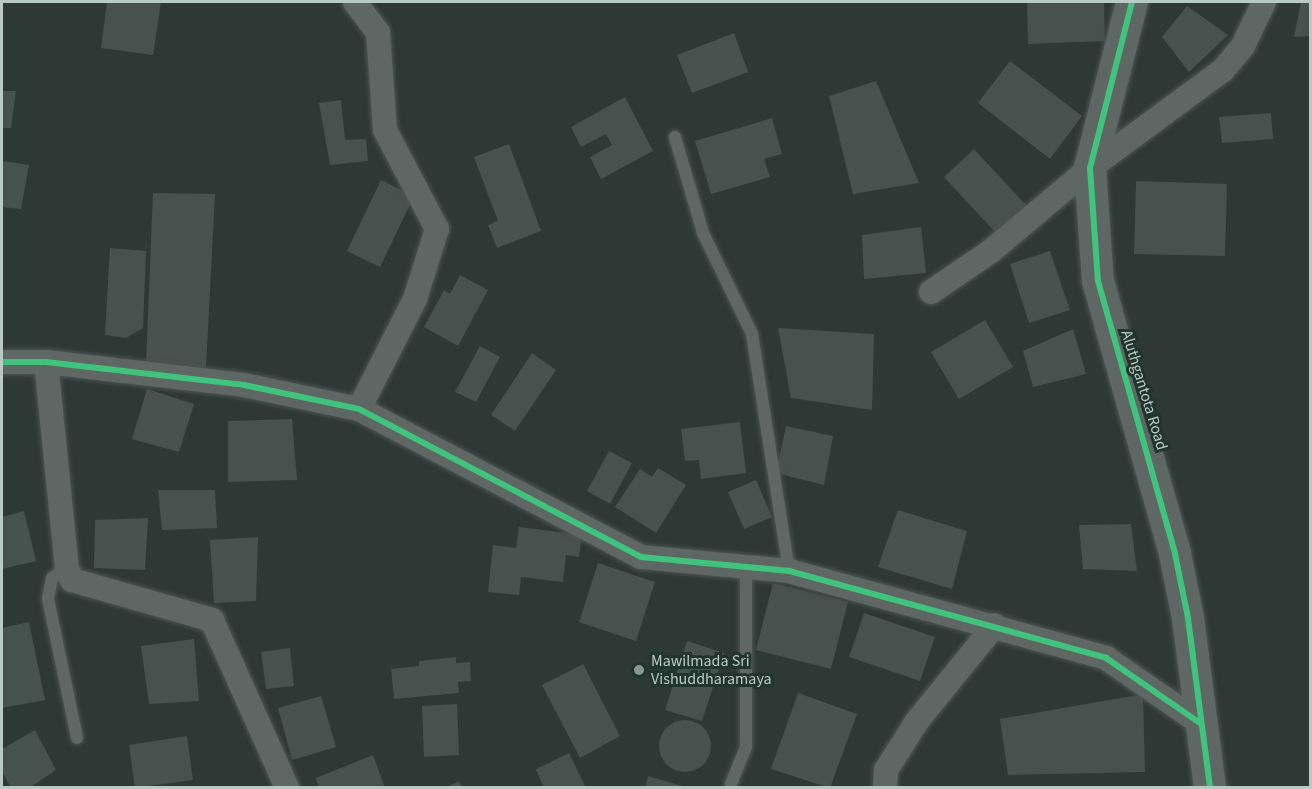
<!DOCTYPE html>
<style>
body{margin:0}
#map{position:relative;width:1312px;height:789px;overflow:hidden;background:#2e3936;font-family:"Source Sans 3",sans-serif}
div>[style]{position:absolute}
.building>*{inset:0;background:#47514e}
.round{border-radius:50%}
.roads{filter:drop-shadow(0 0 2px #4c5452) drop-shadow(0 0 2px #4c5452)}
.service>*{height:12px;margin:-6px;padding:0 6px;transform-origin:6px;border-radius:6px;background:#5e6764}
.minor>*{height:24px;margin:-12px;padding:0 12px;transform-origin:12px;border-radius:12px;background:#5e6764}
.tertiary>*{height:32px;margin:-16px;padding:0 16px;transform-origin:16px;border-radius:16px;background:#5e6764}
.cycleway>*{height:6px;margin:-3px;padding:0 3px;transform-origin:3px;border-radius:3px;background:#40c37c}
.dots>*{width:16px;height:16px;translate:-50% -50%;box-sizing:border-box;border:3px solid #22342e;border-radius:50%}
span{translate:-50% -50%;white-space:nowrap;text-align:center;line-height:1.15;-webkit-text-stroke:6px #22342e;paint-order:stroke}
.street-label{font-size:16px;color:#b9c9c4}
.poi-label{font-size:16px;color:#b9c9c4}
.left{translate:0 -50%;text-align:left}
.frame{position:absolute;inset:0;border:3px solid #b9c9c4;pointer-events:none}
</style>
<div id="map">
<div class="building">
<i style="clip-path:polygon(107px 2px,161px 2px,153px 55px,101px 48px)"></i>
<i style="clip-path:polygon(1027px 2px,1104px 2px,1105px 41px,1028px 44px)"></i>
<i style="clip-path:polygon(1301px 2px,1310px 2px,1310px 36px,1294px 37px)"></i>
<i style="clip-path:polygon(1187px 6px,1228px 35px,1189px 72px,1162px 37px)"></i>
<i style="clip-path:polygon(734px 33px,748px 72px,692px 93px,677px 55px)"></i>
<i style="clip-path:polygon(1010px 61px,1082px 116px,1050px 159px,978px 103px)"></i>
<i style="clip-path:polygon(876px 81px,919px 183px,853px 194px,829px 96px)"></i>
<i style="clip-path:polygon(2px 91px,16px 91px,11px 128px,2px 128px)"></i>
<i style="clip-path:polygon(625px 97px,653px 151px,601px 179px,590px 157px,612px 145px,606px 134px,581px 147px,571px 127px)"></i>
<i style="clip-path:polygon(341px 100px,345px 140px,366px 139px,368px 161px,330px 165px,319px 103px)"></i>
<i style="clip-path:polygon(1271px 113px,1273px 139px,1222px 143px,1219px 117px)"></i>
<i style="clip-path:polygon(772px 118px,782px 154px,764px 159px,770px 177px,711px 194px,695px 141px)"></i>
<i style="clip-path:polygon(509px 144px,541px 231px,497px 248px,488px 225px,498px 221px,474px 157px)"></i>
<i style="clip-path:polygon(974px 149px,1026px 205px,996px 233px,944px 177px)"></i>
<i style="clip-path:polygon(2px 161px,29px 165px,21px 209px,2px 207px)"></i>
<i style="clip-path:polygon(381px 180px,414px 196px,380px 267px,347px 251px)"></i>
<i style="clip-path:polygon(1136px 181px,1227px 184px,1225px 256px,1134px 254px)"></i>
<i style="clip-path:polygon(153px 193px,215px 194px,206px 368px,146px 362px)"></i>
<i style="clip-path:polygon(921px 227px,926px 273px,864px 279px,862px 235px)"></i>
<i style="clip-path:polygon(110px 248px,146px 251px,143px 328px,126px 338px,105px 335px)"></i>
<i style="clip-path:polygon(1050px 251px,1070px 310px,1029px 323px,1010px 264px)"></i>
<i style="clip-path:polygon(460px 275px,488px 290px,458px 346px,424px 327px,444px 290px,450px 294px)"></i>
<i style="clip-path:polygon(985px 320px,1013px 367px,959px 399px,931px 352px)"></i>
<i style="clip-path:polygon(778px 328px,874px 334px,872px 410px,791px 398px)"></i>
<i style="clip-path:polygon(1073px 329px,1086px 374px,1033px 387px,1023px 351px)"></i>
<i style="clip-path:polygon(480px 346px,500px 357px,476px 402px,455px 392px)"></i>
<i style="clip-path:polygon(532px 353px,556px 370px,515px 431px,491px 415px)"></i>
<i style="clip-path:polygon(147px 389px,194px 404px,179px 452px,132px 439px)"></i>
<i style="clip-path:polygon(292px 419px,297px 480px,228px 482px,228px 421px)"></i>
<i style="clip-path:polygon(740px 422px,746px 473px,701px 479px,699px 460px,685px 461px,681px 429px)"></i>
<i style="clip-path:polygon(786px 426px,833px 436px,824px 485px,776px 473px)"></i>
<i style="clip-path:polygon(609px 451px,632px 463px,610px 504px,587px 491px)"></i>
<i style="clip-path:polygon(658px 468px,686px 485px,656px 533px,615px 507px,640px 469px,652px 477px)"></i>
<i style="clip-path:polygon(756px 480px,772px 517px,744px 529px,728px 492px)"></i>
<i style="clip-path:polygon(158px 490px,215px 490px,217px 528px,162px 530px)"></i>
<i style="clip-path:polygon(898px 510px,967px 531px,952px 589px,878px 567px)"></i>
<i style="clip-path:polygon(24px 511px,36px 561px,2px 569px,2px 517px)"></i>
<i style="clip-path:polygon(148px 518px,145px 570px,94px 568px,95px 520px)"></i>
<i style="clip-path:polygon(1131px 524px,1137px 571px,1083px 569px,1079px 525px)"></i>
<i style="clip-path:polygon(519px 527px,582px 535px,579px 557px,566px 555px,563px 582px,521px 577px,519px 595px,488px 592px,493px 545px,516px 548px)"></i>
<i style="clip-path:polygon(258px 537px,256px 601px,214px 603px,210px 540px)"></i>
<i style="clip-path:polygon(598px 563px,655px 582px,636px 641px,579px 622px)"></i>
<i style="clip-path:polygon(773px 583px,848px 602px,831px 669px,756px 650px)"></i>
<i style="clip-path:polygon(864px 613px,935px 637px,920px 681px,849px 657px)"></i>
<i style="clip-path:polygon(29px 622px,45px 700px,2px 708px,2px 628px)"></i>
<i style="clip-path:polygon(194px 639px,199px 701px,149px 704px,141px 646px)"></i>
<i style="clip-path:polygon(687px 641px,724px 653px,702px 721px,665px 710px)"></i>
<i style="clip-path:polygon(290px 648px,294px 686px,266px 689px,261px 652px)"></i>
<i style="clip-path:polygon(456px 657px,456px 663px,470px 662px,471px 681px,458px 682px,459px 693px,394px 699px,391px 669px,419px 666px,419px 661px)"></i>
<i style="clip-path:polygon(583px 664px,620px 736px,580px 758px,542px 685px)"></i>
<i style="clip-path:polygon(798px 693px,857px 714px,830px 788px,771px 769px)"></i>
<i style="clip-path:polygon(1143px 694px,1145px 772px,1008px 775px,1000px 719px)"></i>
<i style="clip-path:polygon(321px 696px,336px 747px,292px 760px,278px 708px)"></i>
<i style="clip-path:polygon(457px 704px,459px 755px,424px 757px,422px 706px)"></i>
<i class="round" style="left:659px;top:720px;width:52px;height:52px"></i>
<i style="clip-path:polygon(35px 730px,56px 770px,29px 788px,11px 788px,2px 772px,2px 749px)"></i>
<i style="clip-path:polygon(187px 736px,193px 780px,135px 788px,129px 745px)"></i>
<i style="clip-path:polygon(569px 753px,586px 788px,544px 788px,536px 769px)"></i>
<i style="clip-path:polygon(373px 755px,385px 788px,319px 788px,316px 778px)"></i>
<i style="clip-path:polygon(648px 776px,686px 787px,686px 788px,645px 788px)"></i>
<i style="clip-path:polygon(459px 781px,462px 788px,445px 788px)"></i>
</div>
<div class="roads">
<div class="service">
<i style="left:675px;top:137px;width:100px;rotate:73.7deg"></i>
<i style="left:703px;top:233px;width:112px;rotate:64.1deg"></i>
<i style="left:752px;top:334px;width:240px;rotate:81.1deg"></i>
<i style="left:67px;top:569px;width:17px;rotate:149deg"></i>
<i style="left:52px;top:578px;width:21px;rotate:101deg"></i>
<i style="left:48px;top:599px;width:142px;rotate:78.2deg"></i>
<i style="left:731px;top:784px;width:40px;rotate:-68deg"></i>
<i style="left:746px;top:747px;width:180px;rotate:-90deg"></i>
</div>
<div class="minor">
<i style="left:355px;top:2px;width:38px;rotate:53deg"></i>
<i style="left:378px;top:32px;width:98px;rotate:85.9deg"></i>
<i style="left:385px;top:130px;width:112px;rotate:62.3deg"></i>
<i style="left:437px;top:229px;width:73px;rotate:107.4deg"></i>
<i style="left:415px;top:299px;width:123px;rotate:117deg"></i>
<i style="left:931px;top:292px;width:73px;rotate:-34.3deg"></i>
<i style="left:991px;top:251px;width:129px;rotate:-40deg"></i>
<i style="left:1090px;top:168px;width:165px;rotate:-36.4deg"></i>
<i style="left:1223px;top:70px;width:31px;rotate:-50deg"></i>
<i style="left:1243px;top:46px;width:49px;rotate:-64.5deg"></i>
<i style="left:2px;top:362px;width:44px"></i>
<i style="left:46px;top:362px;width:199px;rotate:6.6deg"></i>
<i style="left:244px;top:385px;width:117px;rotate:11.8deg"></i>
<i style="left:359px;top:409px;width:318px;rotate:27.7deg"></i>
<i style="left:641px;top:557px;width:149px;rotate:5.4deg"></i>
<i style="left:789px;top:571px;width:329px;rotate:15.3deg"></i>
<i style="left:1106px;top:658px;width:114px;rotate:34.7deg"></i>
<i style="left:46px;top:362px;width:208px;rotate:84.2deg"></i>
<i style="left:67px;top:569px;width:12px;rotate:66deg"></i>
<i style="left:72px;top:580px;width:146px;rotate:15.9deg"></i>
<i style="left:212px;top:620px;width:184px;rotate:65.9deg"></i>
<i style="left:885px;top:788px;width:18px;rotate:-87deg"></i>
<i style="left:886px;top:770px;width:59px;rotate:-57.4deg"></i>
<i style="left:918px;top:720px;width:122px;rotate:-51deg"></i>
</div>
<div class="tertiary">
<i style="left:1132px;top:2px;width:171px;rotate:104.2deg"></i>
<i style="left:1090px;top:168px;width:113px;rotate:86deg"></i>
<i style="left:1098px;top:281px;width:284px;rotate:74.2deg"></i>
<i style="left:1175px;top:554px;width:65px;rotate:78.5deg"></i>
<i style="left:1188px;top:618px;width:171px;rotate:82.6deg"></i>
</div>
</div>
<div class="cycleway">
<i style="left:1132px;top:2px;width:171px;rotate:104.2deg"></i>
<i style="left:1090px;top:168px;width:113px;rotate:86deg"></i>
<i style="left:1098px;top:281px;width:284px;rotate:74.2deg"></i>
<i style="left:1175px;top:554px;width:65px;rotate:78.5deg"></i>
<i style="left:1188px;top:618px;width:171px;rotate:82.6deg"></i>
<i style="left:2px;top:362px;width:44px"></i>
<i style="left:46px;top:362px;width:199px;rotate:6.6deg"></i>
<i style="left:244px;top:385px;width:117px;rotate:11.8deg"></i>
<i style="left:359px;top:409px;width:318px;rotate:27.7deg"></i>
<i style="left:641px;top:557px;width:149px;rotate:5.4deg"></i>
<i style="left:789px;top:571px;width:329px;rotate:15.3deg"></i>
<i style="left:1106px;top:658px;width:114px;rotate:34.7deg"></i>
</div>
<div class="dots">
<i style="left:639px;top:670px;background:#889792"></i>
</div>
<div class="street-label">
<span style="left:1144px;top:390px;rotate:73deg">Aluthgantota Road</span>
</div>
<div class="poi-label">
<span class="left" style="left:651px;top:670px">Mawilmada Sri<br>Vishuddharamaya</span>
</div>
<div class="frame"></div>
</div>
